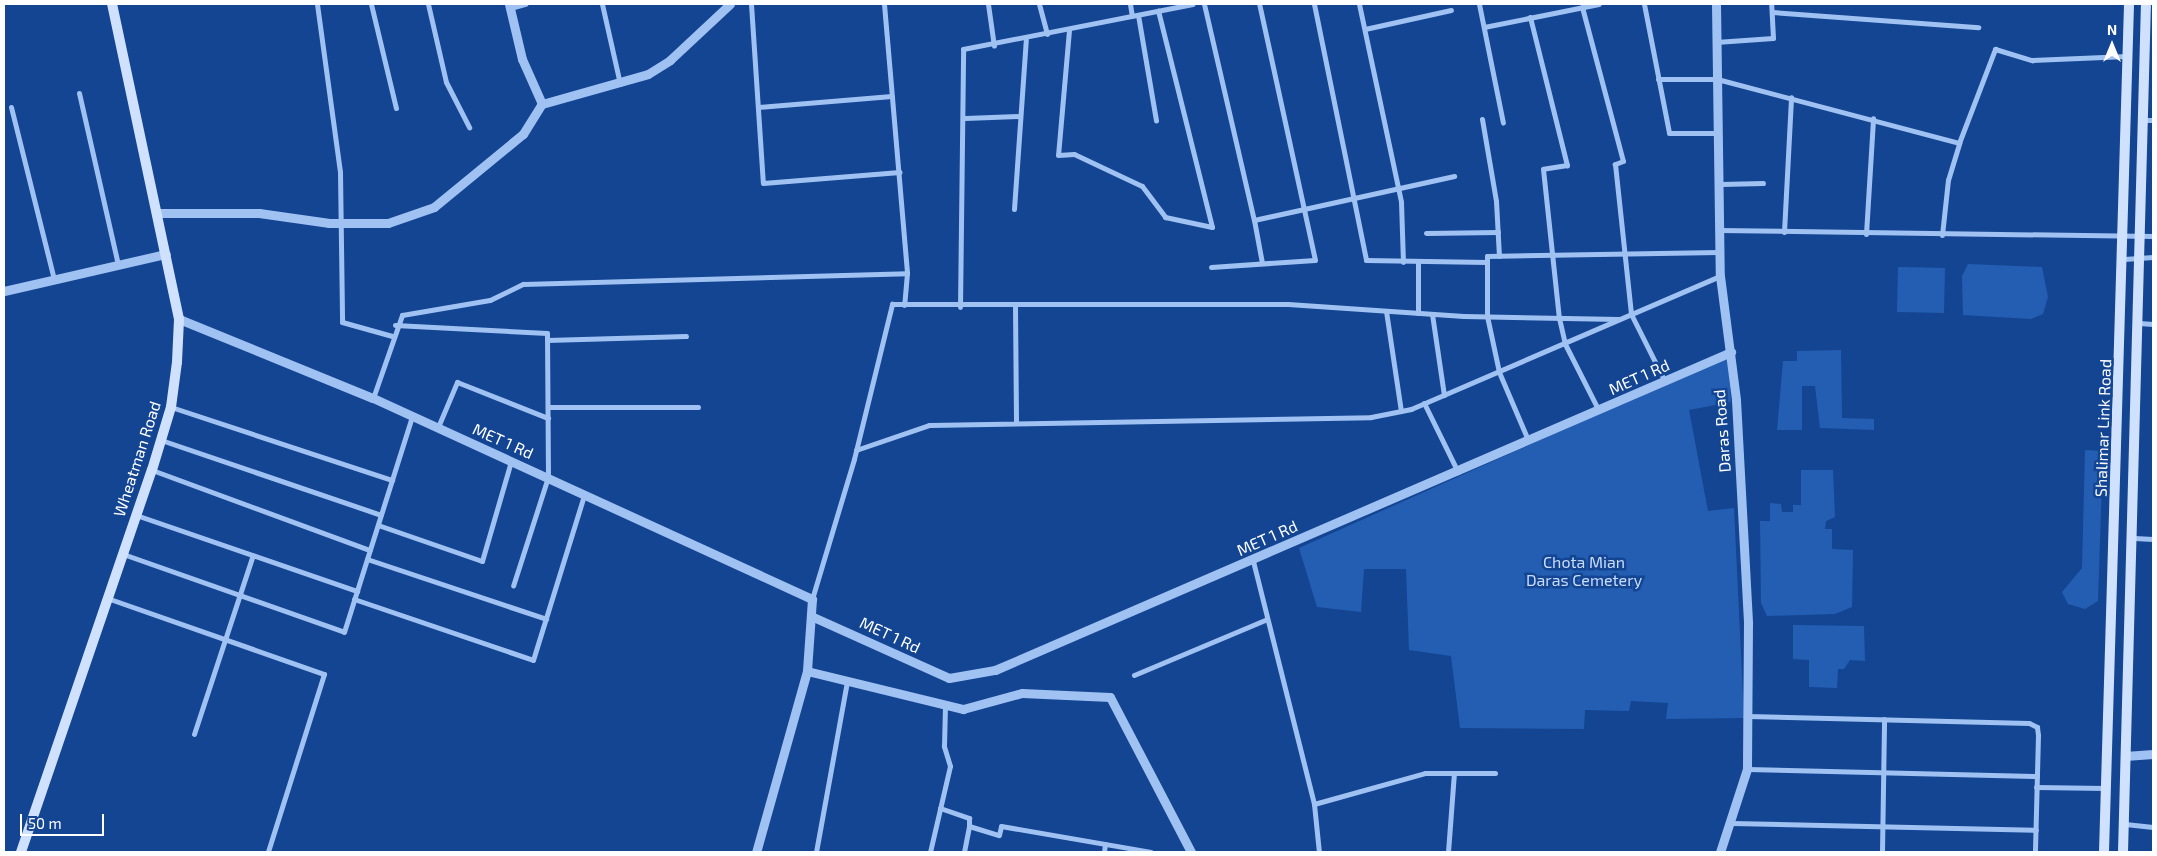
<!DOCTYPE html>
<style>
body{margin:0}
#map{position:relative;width:2157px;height:856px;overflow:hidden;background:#134593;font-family:"Exo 2",sans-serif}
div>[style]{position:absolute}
.green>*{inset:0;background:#245eb2}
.minor>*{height:5px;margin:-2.5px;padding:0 2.5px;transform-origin:2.5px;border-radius:2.5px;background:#a0c2f2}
.tertiary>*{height:9px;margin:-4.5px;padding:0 4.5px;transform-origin:4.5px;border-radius:4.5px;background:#a0c2f2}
.secondary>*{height:10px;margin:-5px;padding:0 5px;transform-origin:5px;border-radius:5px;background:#cfe1fc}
span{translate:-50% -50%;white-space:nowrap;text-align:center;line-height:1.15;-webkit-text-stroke:5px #134593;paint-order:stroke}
.street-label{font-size:16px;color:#fff}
.park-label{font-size:16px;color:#c8ddfd}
.frame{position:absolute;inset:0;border:5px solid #fff;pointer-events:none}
.north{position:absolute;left:2087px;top:20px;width:50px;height:50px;-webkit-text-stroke:4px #134593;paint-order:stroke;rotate:0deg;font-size:14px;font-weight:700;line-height:20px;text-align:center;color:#fff}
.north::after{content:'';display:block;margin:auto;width:18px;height:22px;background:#fff;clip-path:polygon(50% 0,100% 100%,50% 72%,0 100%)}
.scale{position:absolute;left:20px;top:814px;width:84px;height:22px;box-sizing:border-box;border:2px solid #fff;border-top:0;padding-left:6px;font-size:15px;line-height:18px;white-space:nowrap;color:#fff;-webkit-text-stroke:4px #134593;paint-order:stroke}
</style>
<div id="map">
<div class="green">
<i style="clip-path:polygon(1968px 264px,2042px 267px,2048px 297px,2043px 314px,2031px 319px,1963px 315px,1962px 276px)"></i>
<i style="clip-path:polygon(1898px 267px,1945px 268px,1944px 313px,1897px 312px)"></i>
<i style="clip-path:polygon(1841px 350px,1842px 418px,1874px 419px,1874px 430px,1820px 428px,1815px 386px,1802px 386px,1802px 430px,1777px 430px,1783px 361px,1797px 361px,1797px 351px)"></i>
<i style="clip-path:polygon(1728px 356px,1731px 402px,1689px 410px,1708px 511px,1734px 508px,1744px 718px,1666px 719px,1668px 703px,1631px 701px,1629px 711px,1585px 710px,1584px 729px,1460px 728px,1451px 656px,1409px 650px,1406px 569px,1364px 569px,1361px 612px,1317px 607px,1299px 548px)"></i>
<i style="clip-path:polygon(2085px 450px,2103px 451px,2098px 601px,2085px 609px,2068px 604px,2062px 592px,2082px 568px)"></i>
<i style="clip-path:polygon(1801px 470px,1833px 470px,1835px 517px,1826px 521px,1825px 529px,1832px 529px,1832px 549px,1853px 550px,1852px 607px,1835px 614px,1767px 616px,1761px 603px,1760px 521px,1770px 521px,1770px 503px,1781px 504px,1782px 512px,1793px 512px,1793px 505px,1801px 505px)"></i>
<i style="clip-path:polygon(1793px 625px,1864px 626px,1865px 661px,1850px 660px,1844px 669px,1838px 669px,1837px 688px,1809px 687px,1809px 660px,1793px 659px)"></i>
</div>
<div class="minor">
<i style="left:317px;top:4px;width:170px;rotate:82.2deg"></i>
<i style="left:340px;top:172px;width:150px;rotate:89.2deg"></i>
<i style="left:342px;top:322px;width:52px;rotate:15.6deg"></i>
<i style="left:371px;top:4px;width:107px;rotate:76.5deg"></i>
<i style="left:428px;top:4px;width:80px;rotate:77deg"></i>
<i style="left:446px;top:82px;width:51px;rotate:62.9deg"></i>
<i style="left:602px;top:4px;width:82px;rotate:77.3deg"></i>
<i style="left:751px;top:4px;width:179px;rotate:86.2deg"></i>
<i style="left:763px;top:183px;width:137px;rotate:-4.6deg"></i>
<i style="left:884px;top:4px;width:270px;rotate:85.1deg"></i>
<i style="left:907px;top:273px;width:32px;rotate:95deg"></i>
<i style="left:988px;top:4px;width:42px;rotate:81.9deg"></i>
<i style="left:1039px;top:4px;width:31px;rotate:75deg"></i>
<i style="left:1130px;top:4px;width:12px;rotate:81deg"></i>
<i style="left:1204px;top:4px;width:222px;rotate:77deg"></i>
<i style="left:1314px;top:4px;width:261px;rotate:78.5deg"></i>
<i style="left:1366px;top:260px;width:121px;rotate:0.9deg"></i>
<i style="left:1359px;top:4px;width:202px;rotate:78deg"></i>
<i style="left:1401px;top:202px;width:60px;rotate:88.1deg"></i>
<i style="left:1479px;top:4px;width:121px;rotate:78.6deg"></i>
<i style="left:1644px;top:4px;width:131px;rotate:79deg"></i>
<i style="left:1669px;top:133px;width:50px"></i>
<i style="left:1582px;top:7px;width:159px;rotate:75.1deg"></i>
<i style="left:1623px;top:161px;width:9px;rotate:159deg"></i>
<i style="left:1615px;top:164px;width:151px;rotate:83.9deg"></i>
<i style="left:1631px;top:314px;width:76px;rotate:63.4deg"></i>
<i style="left:510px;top:8px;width:16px;rotate:-15deg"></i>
<i style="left:1772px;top:12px;width:207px;rotate:4.2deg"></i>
<i style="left:1138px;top:15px;width:107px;rotate:80.3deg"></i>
<i style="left:1530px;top:17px;width:153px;rotate:76deg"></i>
<i style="left:1567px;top:165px;width:24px;rotate:171deg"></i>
<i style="left:1543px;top:169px;width:150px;rotate:83.9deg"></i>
<i style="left:1559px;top:318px;width:27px;rotate:77deg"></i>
<i style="left:1565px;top:344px;width:75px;rotate:63.1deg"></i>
<i style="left:1484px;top:27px;width:117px;rotate:-11.3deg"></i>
<i style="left:1365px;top:29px;width:88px;rotate:-12.5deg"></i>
<i style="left:1069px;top:30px;width:125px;rotate:95deg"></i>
<i style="left:1058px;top:155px;width:16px;rotate:-4deg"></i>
<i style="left:1074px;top:154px;width:75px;rotate:25.2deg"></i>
<i style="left:1142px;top:186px;width:39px;rotate:53deg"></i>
<i style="left:1165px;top:217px;width:48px;rotate:12deg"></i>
<i style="left:1212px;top:227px;width:223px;rotate:-104deg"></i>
<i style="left:1716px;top:42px;width:57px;rotate:-4deg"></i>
<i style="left:1773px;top:38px;width:34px;rotate:-93deg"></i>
<i style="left:1658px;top:79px;width:59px"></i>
<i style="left:1717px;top:79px;width:250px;rotate:14.8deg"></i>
<i style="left:1959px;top:143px;width:101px;rotate:-69deg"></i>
<i style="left:1995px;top:49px;width:39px;rotate:17deg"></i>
<i style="left:2032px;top:60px;width:95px;rotate:-2.4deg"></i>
<i style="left:79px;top:93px;width:176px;rotate:77.2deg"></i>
<i style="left:11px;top:107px;width:177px;rotate:76deg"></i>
<i style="left:758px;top:107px;width:134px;rotate:-4.7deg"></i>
<i style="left:965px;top:118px;width:55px;rotate:-2.1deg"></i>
<i style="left:1482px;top:119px;width:83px;rotate:80.3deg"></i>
<i style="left:1496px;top:201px;width:55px;rotate:86.9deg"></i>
<i style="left:2144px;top:120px;width:9px"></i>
<i style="left:1721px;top:184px;width:42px;rotate:-1.4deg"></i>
<i style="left:1014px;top:209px;width:170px;rotate:-86deg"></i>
<i style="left:1719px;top:230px;width:434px;rotate:0.8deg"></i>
<i style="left:1784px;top:232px;width:135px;rotate:-87deg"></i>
<i style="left:1426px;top:233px;width:72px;rotate:-0.8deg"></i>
<i style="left:1866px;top:234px;width:116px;rotate:-86.5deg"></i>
<i style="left:1942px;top:235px;width:55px;rotate:-83.8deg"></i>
<i style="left:1948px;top:180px;width:39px;rotate:-73deg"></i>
<i style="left:2124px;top:259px;width:29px;rotate:-4deg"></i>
<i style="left:1262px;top:263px;width:44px;rotate:-100.5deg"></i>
<i style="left:1254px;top:220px;width:205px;rotate:-12.4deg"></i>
<i style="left:1211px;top:267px;width:104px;rotate:-3.9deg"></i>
<i style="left:1315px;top:260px;width:262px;rotate:-102.3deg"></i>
<i style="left:1015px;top:306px;width:116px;rotate:89.5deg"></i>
<i style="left:960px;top:307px;width:258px;rotate:-89.3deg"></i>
<i style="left:963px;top:49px;width:234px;rotate:-11.1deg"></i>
<i style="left:1386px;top:311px;width:101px;rotate:81.5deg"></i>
<i style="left:1418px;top:313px;width:51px;rotate:-90deg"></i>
<i style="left:1432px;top:314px;width:82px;rotate:81.6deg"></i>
<i style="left:2139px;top:323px;width:14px;rotate:4deg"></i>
<i style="left:395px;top:325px;width:152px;rotate:3deg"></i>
<i style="left:547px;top:333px;width:144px;rotate:89.6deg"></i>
<i style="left:548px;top:477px;width:114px;rotate:107.8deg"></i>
<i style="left:547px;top:340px;width:139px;rotate:-1.6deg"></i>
<i style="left:373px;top:398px;width:88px;rotate:-70.7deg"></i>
<i style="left:402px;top:315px;width:89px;rotate:-9.7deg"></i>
<i style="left:490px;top:300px;width:37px;rotate:-26deg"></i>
<i style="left:523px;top:284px;width:384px;rotate:-1.6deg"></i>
<i style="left:1424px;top:403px;width:77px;rotate:63.8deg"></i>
<i style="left:171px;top:407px;width:233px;rotate:18.3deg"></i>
<i style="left:548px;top:407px;width:150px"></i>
<i style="left:438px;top:427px;width:49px;rotate:-67.1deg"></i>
<i style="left:457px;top:382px;width:98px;rotate:21.6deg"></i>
<i style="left:161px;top:440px;width:232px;rotate:18.8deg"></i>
<i style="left:1528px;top:440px;width:74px;rotate:-113.1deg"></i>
<i style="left:1499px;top:372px;width:57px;rotate:-102.1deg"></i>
<i style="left:1487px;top:316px;width:60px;rotate:-90deg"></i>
<i style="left:1487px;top:256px;width:232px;rotate:-1deg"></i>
<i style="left:856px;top:450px;width:77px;rotate:-18.9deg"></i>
<i style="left:929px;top:425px;width:442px;rotate:-1deg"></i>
<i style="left:1371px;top:417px;width:41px;rotate:-11.3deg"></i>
<i style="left:1411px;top:409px;width:336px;rotate:-23.3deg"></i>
<i style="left:152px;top:470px;width:232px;rotate:20.2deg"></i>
<i style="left:136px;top:515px;width:234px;rotate:19deg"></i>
<i style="left:378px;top:525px;width:110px;rotate:19.1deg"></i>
<i style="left:482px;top:561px;width:104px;rotate:-73.8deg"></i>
<i style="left:2134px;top:538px;width:19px;rotate:3deg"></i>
<i style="left:123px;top:554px;width:234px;rotate:19.4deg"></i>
<i style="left:344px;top:632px;width:226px;rotate:-72.5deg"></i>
<i style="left:367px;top:559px;width:189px;rotate:18.5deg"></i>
<i style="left:1253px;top:561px;width:251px;rotate:75.9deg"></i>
<i style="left:1314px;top:804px;width:48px;rotate:84.1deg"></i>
<i style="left:107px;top:598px;width:230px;rotate:19.3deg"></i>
<i style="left:324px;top:674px;width:187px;rotate:107.5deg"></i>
<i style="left:354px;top:599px;width:189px;rotate:18.8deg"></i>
<i style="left:533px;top:660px;width:173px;rotate:-72.8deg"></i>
<i style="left:812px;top:599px;width:146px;rotate:-73.3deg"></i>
<i style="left:854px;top:459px;width:160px;rotate:-76.2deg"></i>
<i style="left:892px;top:304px;width:396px"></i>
<i style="left:1288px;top:304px;width:176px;rotate:3.9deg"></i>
<i style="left:1464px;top:316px;width:155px;rotate:1.1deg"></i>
<i style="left:1134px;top:675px;width:144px;rotate:-22.8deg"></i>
<i style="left:1747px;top:716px;width:282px;rotate:1.4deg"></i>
<i style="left:2029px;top:723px;width:9px;rotate:27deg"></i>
<i style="left:2037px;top:727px;width:8px;rotate:83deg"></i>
<i style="left:2038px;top:735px;width:117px;rotate:91.5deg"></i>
<i style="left:194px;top:734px;width:188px;rotate:-71.8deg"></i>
<i style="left:1747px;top:769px;width:290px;rotate:1.4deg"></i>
<i style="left:2036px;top:787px;width:69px;rotate:0.8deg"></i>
<i style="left:1314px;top:804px;width:115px;rotate:-15.6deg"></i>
<i style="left:1425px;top:773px;width:29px"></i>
<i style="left:940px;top:808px;width:31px;rotate:19deg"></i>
<i style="left:969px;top:818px;width:8px;rotate:90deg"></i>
<i style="left:969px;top:826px;width:31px;rotate:17deg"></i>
<i style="left:999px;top:835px;width:9px;rotate:-77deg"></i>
<i style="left:1001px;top:826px;width:152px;rotate:9.8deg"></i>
<i style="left:1732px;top:823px;width:304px;rotate:1.3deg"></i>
<i style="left:2125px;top:824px;width:28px;rotate:6deg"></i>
<i style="left:816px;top:852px;width:174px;rotate:-79.7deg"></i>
<i style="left:930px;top:852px;width:88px;rotate:-76.9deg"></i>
<i style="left:950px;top:766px;width:21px;rotate:-107deg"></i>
<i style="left:944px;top:746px;width:41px;rotate:-88.6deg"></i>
<i style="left:964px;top:852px;width:26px;rotate:-79deg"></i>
<i style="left:1104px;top:852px;width:8px;rotate:-83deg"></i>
<i style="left:1448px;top:852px;width:79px;rotate:-85.7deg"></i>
<i style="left:1454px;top:773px;width:41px"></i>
<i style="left:1882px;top:852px;width:133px;rotate:-89.1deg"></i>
</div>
<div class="tertiary">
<i style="left:509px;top:4px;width:57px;rotate:76.7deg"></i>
<i style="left:522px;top:59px;width:49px;rotate:66deg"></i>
<i style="left:1716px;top:4px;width:272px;rotate:89.2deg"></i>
<i style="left:1720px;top:276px;width:125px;rotate:82.6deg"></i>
<i style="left:1736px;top:400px;width:223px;rotate:86.9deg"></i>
<i style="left:1748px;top:623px;width:146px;rotate:90.4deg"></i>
<i style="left:1747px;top:769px;width:87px;rotate:108deg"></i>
<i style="left:159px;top:213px;width:100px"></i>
<i style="left:259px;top:213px;width:71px;rotate:8.1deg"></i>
<i style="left:329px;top:223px;width:59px"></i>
<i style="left:388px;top:223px;width:49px;rotate:-19.2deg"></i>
<i style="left:434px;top:207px;width:115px;rotate:-39.4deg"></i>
<i style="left:523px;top:134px;width:36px;rotate:-58deg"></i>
<i style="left:542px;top:104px;width:110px;rotate:-15.8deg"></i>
<i style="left:648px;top:74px;width:26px;rotate:-32deg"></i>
<i style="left:670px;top:60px;width:82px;rotate:-43deg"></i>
<i style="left:4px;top:291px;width:166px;rotate:-12.9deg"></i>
<i style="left:179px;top:319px;width:209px;rotate:22.2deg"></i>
<i style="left:373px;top:398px;width:483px;rotate:24.6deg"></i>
<i style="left:812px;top:599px;width:72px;rotate:94deg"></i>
<i style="left:807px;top:671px;width:188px;rotate:105.7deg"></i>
<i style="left:811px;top:616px;width:151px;rotate:24.2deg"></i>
<i style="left:949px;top:678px;width:47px;rotate:-9.9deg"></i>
<i style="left:995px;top:670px;width:802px;rotate:-23.37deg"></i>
<i style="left:807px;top:671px;width:161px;rotate:13.7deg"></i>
<i style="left:963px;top:709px;width:61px;rotate:-15.2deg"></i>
<i style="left:1022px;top:693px;width:88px;rotate:2.6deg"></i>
<i style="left:1110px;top:697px;width:175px;rotate:62.4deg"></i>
<i style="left:2125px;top:756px;width:28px;rotate:-4deg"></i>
</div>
<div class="secondary">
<i style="left:21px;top:852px;width:404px;rotate:-71.1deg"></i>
<i style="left:152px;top:470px;width:66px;rotate:-73.2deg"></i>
<i style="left:171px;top:407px;width:45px;rotate:-82.4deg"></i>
<i style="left:177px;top:362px;width:43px;rotate:-87.3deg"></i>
<i style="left:179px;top:319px;width:322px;rotate:-102deg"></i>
<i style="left:2104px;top:852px;width:848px;rotate:-88.31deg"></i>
<i style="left:2123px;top:852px;width:848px;rotate:-88.45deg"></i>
</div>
<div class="street-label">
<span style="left:1639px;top:377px;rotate:-24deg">MET 1 Rd</span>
<span style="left:2103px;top:428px;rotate:-88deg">Shalimar Link Road</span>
<span style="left:1722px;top:431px;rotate:-94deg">Daras Road</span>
<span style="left:503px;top:441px;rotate:24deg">MET 1 Rd</span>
<span style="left:137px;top:459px;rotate:-72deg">Wheatman Road</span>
<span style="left:1267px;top:538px;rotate:-24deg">MET 1 Rd</span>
<span style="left:890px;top:635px;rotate:25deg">MET 1 Rd</span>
</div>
<div class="park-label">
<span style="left:1584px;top:571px">Chota Mian<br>Daras Cemetery</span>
</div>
<div class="frame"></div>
<div class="north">N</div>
<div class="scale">50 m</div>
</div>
